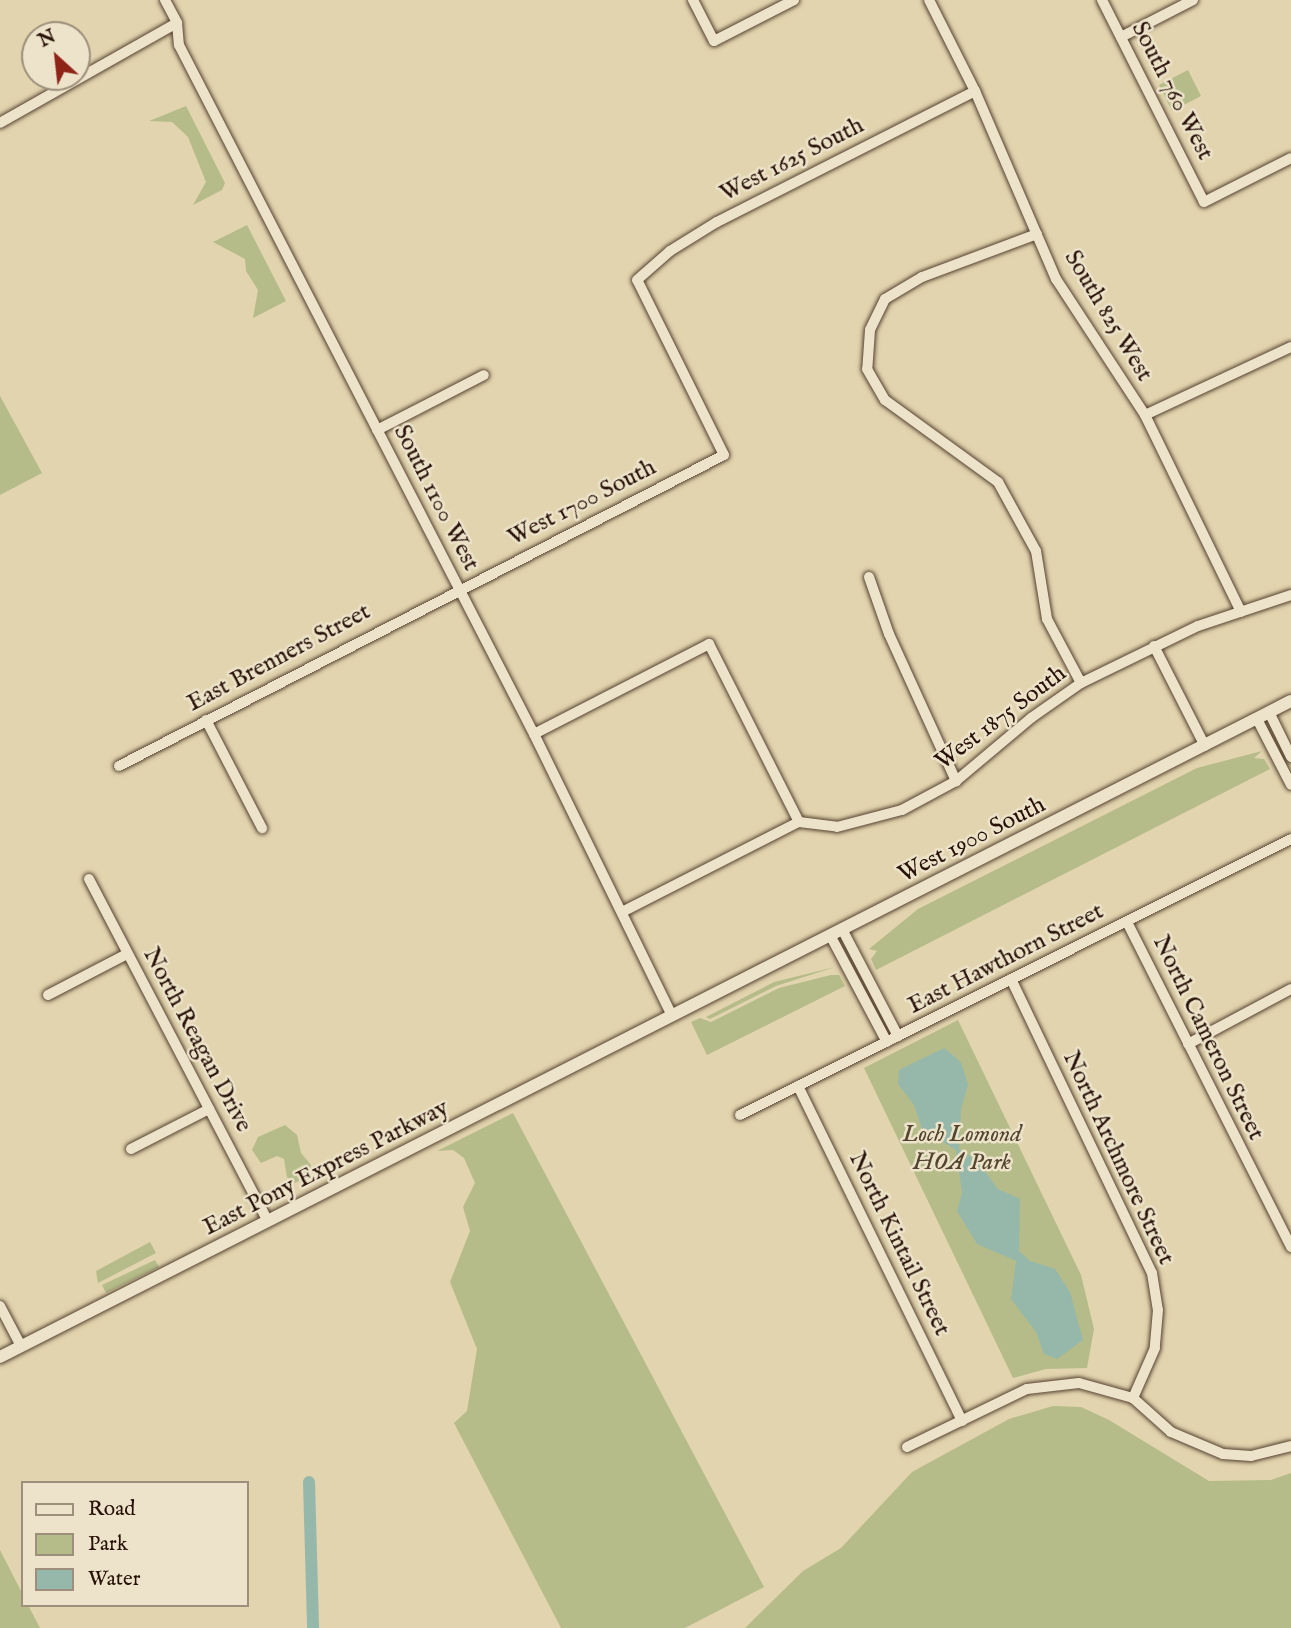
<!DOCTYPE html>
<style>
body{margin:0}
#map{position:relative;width:1291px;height:1628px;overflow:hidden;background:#e2d4ae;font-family:"IM FELL English",serif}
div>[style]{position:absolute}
.green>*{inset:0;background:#b5bc89}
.water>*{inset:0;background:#95b8aa}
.canal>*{height:12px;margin:-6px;padding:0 6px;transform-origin:6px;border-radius:6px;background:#95b8aa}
.roads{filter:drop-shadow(0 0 2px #564231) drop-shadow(0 0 2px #564231)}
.minor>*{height:10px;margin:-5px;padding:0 5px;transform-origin:5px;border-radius:5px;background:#ece3ca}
.tertiary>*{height:12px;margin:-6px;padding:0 6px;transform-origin:6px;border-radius:6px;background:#ece3ca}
span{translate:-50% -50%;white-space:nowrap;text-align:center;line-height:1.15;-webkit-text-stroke:5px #ece3ca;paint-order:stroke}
.street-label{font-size:24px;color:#281107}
.park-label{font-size:24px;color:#52442e;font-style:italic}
.legend{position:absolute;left:21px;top:1481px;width:228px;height:126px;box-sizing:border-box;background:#ece3ca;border:2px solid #9e8f7c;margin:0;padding:9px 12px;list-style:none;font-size:21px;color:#281107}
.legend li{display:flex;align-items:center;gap:14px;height:35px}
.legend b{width:35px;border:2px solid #9e8f7c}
.north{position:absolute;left:21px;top:21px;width:70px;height:70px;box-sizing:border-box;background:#ece3ca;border:2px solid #9e8f7c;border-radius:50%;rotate:333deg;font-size:19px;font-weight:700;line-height:28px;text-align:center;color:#281107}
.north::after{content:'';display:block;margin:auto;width:24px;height:32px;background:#8f2418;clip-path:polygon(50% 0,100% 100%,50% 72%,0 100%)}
</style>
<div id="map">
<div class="green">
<i style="clip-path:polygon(1188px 70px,1201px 96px,1172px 111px,1159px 85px)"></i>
<i style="clip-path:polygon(186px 106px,225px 183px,222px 190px,193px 205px,206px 182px,188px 137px,172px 122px,149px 121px)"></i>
<i style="clip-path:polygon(247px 225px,286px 301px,253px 318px,258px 290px,246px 271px,245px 259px,213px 242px)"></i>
<i style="clip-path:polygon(0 396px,42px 473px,0 495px)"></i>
<i style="clip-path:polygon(1262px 751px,1254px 758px,1264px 759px,1270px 769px,876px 970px,871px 959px,877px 951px,869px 949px,918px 909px,1197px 768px)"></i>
<i style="clip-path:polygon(835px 967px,776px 986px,710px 1019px,706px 1017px,774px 982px)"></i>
<i style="clip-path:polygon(831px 975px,839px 975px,845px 986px,707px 1055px,691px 1022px,700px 1018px,711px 1022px,779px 988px)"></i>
<i style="clip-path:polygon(958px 1020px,1081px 1275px,1094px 1329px,1087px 1368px,1046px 1369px,1013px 1378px,864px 1068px)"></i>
<i style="clip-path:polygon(513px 1113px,764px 1587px,685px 1628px,561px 1628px,454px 1423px,467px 1411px,477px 1349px,450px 1282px,470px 1231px,463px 1207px,475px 1183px,464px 1158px,453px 1150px,437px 1151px)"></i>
<i style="clip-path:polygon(285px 1125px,297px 1135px,301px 1153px,311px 1165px,309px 1175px,295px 1183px,287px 1177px,284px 1159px,277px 1156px,261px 1163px,252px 1150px,258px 1137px)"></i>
<i style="clip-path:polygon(150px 1242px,156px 1253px,98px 1283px,96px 1271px)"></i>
<i style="clip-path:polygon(155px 1260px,159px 1267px,106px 1293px,102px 1285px)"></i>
<i style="clip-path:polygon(1053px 1406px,1081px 1407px,1109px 1420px,1209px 1481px,1271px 1480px,1291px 1473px,1291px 1628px,745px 1628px,803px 1571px,841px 1548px,912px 1472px,1009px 1419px)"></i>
<i style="clip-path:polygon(0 1550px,23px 1595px,23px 1605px,28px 1605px,40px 1628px,0 1628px)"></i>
</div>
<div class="water">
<i style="clip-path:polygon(944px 1048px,961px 1062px,968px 1085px,961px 1109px,959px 1149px,977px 1161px,998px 1189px,1020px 1199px,1019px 1251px,1030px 1261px,1055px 1269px,1070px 1292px,1083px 1340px,1057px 1359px,1044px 1354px,1036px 1332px,1011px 1299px,1016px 1261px,977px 1244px,957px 1211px,962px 1193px,956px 1150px,922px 1129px,914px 1105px,898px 1084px,899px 1070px)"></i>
</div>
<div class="canal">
<i style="left:309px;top:1482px;width:146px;rotate:88.4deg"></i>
</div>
<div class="roads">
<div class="minor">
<i style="left:165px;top:0;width:26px;rotate:62deg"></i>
<i style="left:177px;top:23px;width:22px;rotate:85deg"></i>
<i style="left:179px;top:45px;width:775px;rotate:62.74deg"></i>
<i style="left:534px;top:734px;width:314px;rotate:63.9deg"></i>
<i style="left:693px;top:0;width:46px;rotate:62.9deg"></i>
<i style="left:714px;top:41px;width:90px;rotate:-27.1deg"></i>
<i style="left:929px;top:0;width:102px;rotate:63.2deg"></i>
<i style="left:975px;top:91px;width:205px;rotate:66.7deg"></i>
<i style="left:1056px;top:279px;width:163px;rotate:56.8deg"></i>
<i style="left:1145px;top:415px;width:219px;rotate:64deg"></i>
<i style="left:1102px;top:0;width:226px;rotate:63.2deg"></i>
<i style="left:1204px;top:202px;width:97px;rotate:-26.8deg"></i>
<i style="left:1121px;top:37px;width:81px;rotate:-27.2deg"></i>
<i style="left:0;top:123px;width:203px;rotate:-29.5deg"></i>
<i style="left:1037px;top:234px;width:123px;rotate:159.5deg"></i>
<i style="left:922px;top:277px;width:43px;rotate:149.3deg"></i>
<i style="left:885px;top:299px;width:34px;rotate:116deg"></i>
<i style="left:870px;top:330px;width:39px;rotate:94deg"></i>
<i style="left:867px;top:369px;width:36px;rotate:60deg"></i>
<i style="left:885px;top:400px;width:140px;rotate:36deg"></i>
<i style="left:998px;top:482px;width:79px;rotate:61.2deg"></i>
<i style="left:1036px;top:551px;width:69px;rotate:80.8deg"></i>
<i style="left:1047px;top:619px;width:72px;rotate:62deg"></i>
<i style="left:1145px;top:415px;width:161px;rotate:-25deg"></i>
<i style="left:377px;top:430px;width:120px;rotate:-27.2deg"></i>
<i style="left:869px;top:577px;width:60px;rotate:70.7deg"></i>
<i style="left:889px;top:634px;width:162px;rotate:65.5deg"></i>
<i style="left:1154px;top:646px;width:112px;rotate:63deg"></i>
<i style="left:1269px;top:712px;width:50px;rotate:63.9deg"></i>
<i style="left:1257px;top:719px;width:74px;rotate:62.7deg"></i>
<i style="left:206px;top:720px;width:122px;rotate:62.6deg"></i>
<i style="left:534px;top:734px;width:197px;rotate:-27.2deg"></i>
<i style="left:709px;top:644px;width:199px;rotate:63.2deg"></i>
<i style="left:119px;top:766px;width:680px;rotate:-27.21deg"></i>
<i style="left:724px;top:455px;width:195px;rotate:-116.4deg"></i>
<i style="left:637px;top:280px;width:44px;rotate:-41.3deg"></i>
<i style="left:670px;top:251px;width:55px;rotate:-31.7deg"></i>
<i style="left:717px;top:222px;width:289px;rotate:-26.9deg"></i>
<i style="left:89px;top:879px;width:386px;rotate:62.4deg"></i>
<i style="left:622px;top:912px;width:199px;rotate:-27deg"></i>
<i style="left:799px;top:822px;width:38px;rotate:7deg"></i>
<i style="left:837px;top:827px;width:67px;rotate:-14.7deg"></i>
<i style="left:902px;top:810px;width:61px;rotate:-28.2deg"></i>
<i style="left:956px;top:781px;width:98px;rotate:-40deg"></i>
<i style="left:1031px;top:718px;width:61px;rotate:-35deg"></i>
<i style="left:1081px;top:683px;width:130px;rotate:-26deg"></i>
<i style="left:1198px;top:626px;width:98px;rotate:-18.4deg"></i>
<i style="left:1127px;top:922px;width:364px;rotate:63.2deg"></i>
<i style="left:842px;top:929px;width:121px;rotate:62.4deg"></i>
<i style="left:830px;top:935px;width:121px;rotate:62deg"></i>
<i style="left:1011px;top:979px;width:326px;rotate:64.4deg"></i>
<i style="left:1152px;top:1273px;width:37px;rotate:81deg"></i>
<i style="left:1158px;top:1310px;width:38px;rotate:95deg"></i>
<i style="left:1155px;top:1348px;width:55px;rotate:113.7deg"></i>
<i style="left:48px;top:995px;width:89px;rotate:-27.4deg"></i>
<i style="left:1188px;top:1044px;width:117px;rotate:-28.1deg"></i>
<i style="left:798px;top:1086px;width:373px;rotate:63.9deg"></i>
<i style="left:740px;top:1115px;width:616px;rotate:-26.61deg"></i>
<i style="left:131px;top:1149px;width:88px;rotate:-27.1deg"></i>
<i style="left:0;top:1306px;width:45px;rotate:62.3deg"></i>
<i style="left:907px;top:1447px;width:133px;rotate:-25.8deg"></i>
<i style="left:1027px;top:1389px;width:52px;rotate:-6.6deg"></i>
<i style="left:1079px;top:1383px;width:56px;rotate:15.5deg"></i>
<i style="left:1133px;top:1398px;width:51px;rotate:41.8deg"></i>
<i style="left:1171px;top:1432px;width:56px;rotate:22.9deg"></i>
<i style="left:1223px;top:1454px;width:28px;rotate:4deg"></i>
<i style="left:1251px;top:1456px;width:41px;rotate:-14deg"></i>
</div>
<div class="tertiary">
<i style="left:0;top:1357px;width:1448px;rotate:-26.94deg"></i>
</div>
</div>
<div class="street-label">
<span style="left:1172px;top:91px;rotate:63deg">South 760 West</span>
<span style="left:792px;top:160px;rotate:-27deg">West 1625 South</span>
<span style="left:1108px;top:316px;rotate:59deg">South 825 West</span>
<span style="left:436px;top:498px;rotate:63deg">South 1100 West</span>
<span style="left:582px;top:503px;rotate:-27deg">West 1700 South</span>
<span style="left:279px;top:658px;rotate:-28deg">East Brenners Street</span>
<span style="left:1001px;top:718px;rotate:-37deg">West 1875 South</span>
<span style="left:972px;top:840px;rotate:-27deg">West 1900 South</span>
<span style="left:1006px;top:959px;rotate:-27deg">East Hawthorn Street</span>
<span style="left:1208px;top:1038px;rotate:64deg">North Cameron Street</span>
<span style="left:197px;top:1040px;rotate:62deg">North Reagan Drive</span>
<span style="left:1118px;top:1158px;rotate:65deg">North Archmore Street</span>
<span style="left:326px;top:1168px;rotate:-27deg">East Pony Express Parkway</span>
<span style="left:899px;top:1244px;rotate:64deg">North Kintail Street</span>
</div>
<div class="park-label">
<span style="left:962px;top:1149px">Loch Lomond<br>HOA Park</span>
</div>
<ul class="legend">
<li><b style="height:9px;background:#ece3ca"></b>Road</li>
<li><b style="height:19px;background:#b5bc89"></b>Park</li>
<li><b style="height:19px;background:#95b8aa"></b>Water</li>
</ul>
<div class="north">N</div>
</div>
